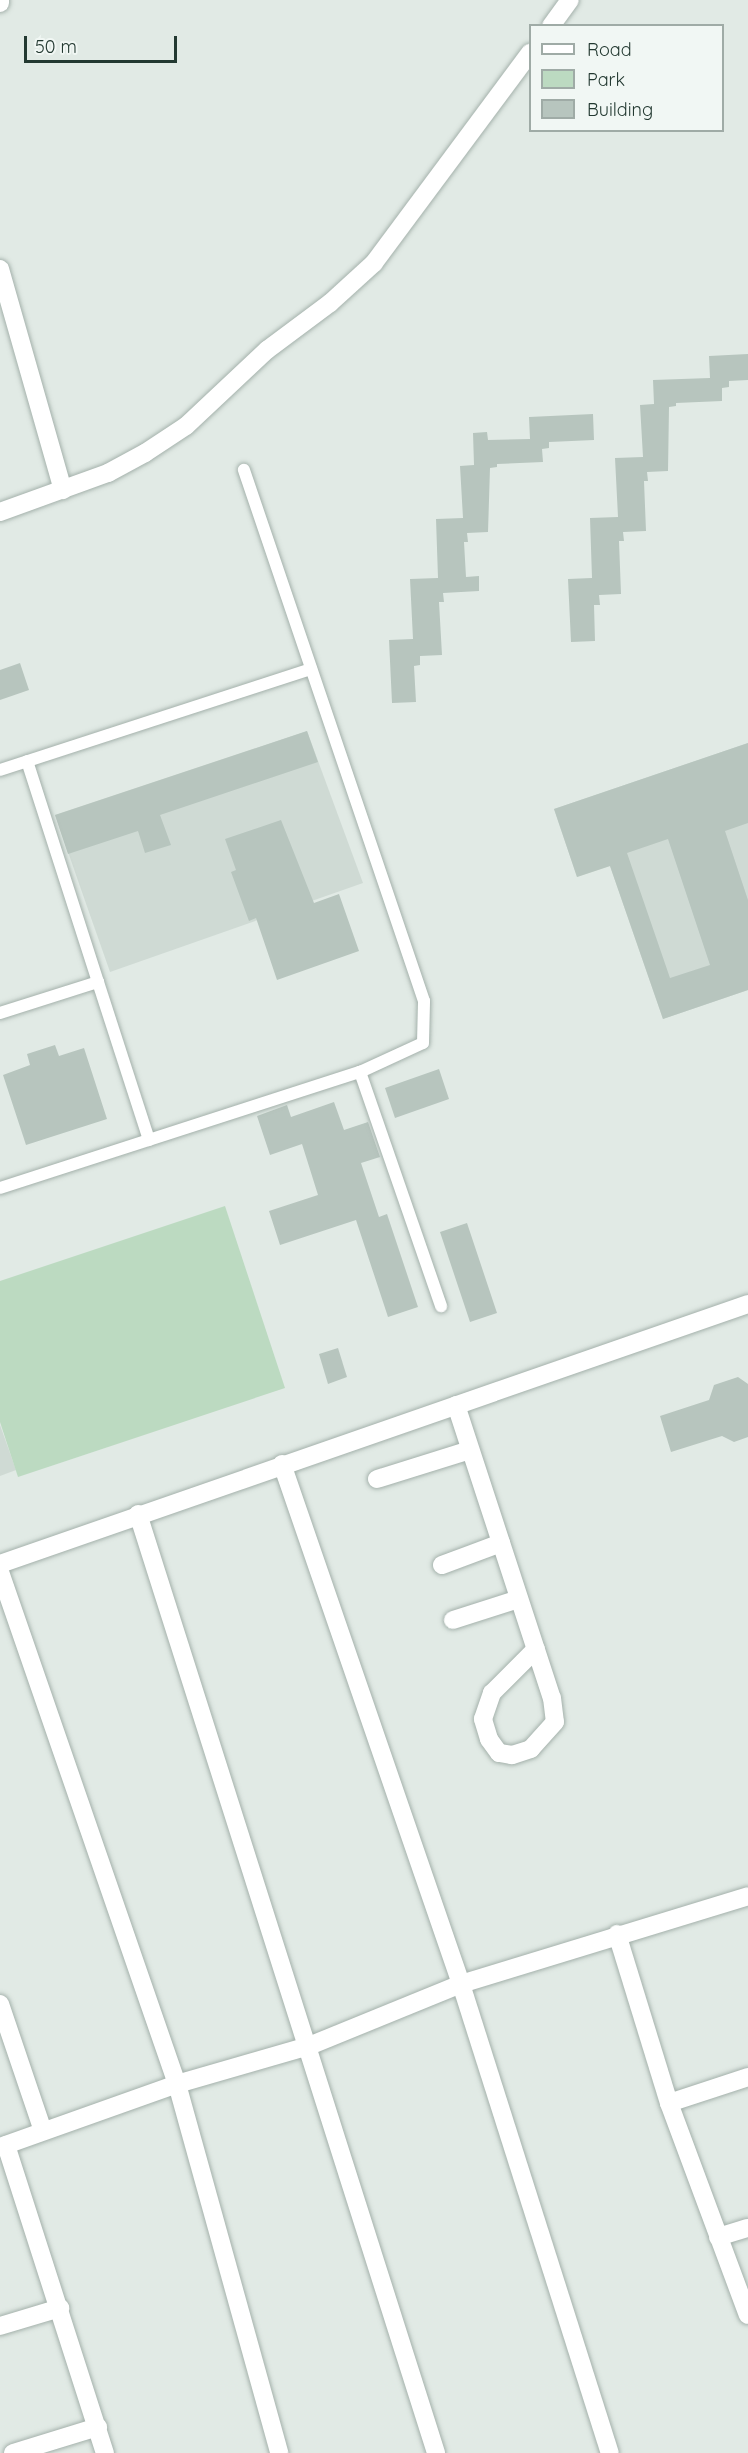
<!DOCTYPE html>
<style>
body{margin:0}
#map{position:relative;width:748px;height:2453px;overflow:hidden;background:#e1eae5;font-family:Quicksand,sans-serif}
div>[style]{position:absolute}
.built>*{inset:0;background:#cfdad4}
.green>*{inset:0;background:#bcdac1}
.building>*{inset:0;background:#b7c5be}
.roads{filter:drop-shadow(0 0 2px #a4b1ab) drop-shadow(0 0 2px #a4b1ab)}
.service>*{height:12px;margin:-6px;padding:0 6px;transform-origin:6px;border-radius:6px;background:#fff}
.minor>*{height:18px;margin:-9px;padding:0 9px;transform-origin:9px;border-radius:9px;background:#fff}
span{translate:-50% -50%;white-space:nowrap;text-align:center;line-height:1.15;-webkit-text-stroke:6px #f1f7f4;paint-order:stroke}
.legend{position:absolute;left:529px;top:24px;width:195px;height:108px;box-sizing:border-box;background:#f1f7f4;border:2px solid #9faba6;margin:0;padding:8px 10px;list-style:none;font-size:18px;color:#233931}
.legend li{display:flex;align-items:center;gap:12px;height:30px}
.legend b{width:30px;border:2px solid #9faba6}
.scale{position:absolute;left:24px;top:36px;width:153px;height:27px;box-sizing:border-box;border:3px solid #233931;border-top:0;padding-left:8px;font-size:18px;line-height:21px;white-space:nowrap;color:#233931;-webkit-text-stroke:4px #f1f7f4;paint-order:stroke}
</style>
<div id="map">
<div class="built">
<i style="clip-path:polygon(307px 731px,363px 883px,110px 972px,55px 815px)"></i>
<i style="clip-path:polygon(748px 743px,748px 990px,663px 1019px,610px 866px,577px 877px,554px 809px)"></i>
<i style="clip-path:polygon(0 1425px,16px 1470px,0 1476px)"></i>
</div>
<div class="green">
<i style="clip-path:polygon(225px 1206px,285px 1388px,18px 1477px,0 1422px,0 1281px)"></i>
</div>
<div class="building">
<i style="clip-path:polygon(748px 354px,748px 380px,729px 381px,729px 387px,722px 388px,722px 401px,676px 403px,676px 406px,669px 407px,668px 471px,647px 472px,648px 481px,644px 481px,646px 531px,623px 532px,624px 541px,619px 541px,621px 594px,599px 595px,600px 605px,594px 605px,595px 641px,571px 642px,568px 579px,592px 578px,590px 518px,618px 517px,615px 458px,643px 457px,640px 405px,654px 404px,653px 380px,710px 378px,709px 356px)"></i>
<i style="clip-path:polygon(593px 414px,594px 440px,549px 442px,549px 448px,542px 449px,543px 462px,497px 464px,497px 467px,490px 468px,488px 532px,467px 533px,468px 542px,464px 542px,466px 577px,479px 576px,479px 591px,443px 593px,444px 602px,439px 602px,442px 655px,420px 656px,420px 665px,414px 666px,416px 702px,392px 703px,389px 640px,413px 639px,410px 579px,438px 578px,436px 519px,463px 518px,460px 466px,474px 465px,473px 433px,487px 432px,488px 440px,530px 439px,529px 417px)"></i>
<i style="clip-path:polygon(20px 663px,29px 690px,0 700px,0 670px)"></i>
<i style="clip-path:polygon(307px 731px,318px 762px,160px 815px,171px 845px,145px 853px,138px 831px,68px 854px,55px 815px)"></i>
<i style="clip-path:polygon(evenodd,748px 743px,748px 823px,725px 831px,748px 900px,748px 990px,663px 1019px,610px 866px,577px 877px,554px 809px,748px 743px,668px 839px,710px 965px,670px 978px,627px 853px,668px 839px)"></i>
<i style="clip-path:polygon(281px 820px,314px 903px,339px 894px,359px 951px,277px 980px,256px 918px,249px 921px,231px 872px,236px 870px,225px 839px)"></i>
<i style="clip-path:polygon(55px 1045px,59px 1056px,84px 1048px,107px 1119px,26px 1145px,3px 1075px,30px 1065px,27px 1054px)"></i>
<i style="clip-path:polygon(439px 1069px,449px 1099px,395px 1118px,385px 1088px)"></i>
<i style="clip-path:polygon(334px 1102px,344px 1130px,368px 1122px,380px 1157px,361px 1163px,379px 1217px,387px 1214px,418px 1307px,388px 1317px,356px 1220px,280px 1245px,269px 1211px,318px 1195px,302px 1144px,270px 1155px,257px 1116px,287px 1105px,291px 1117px)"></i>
<i style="clip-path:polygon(467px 1223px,497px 1313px,470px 1322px,440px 1232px)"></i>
<i style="clip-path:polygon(338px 1348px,347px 1377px,328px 1384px,319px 1354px)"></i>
<i style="clip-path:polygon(738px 1377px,748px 1384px,748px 1437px,734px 1442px,722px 1436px,671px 1452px,660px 1416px,709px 1400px,714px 1385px)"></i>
</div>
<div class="roads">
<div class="service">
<i style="left:0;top:770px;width:327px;rotate:-18deg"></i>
<i style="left:98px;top:982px;width:166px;rotate:72.1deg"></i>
<i style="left:0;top:1013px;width:103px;rotate:-17.6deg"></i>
<i style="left:98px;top:982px;width:232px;rotate:-107.8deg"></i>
<i style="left:360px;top:1072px;width:248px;rotate:70.9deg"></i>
<i style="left:0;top:1188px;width:378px;rotate:-17.9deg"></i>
<i style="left:360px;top:1072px;width:69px;rotate:-24.7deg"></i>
<i style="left:423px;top:1043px;width:42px;rotate:-88.6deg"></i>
<i style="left:424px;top:1001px;width:561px;rotate:-108.73deg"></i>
</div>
<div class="minor">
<i style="left:0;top:3px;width:3px;rotate:-90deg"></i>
<i style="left:551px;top:26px;width:32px;rotate:-54deg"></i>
<i style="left:0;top:269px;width:230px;rotate:74.1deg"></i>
<i style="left:0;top:512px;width:115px;rotate:-19.9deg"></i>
<i style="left:108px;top:473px;width:42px;rotate:-28.4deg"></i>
<i style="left:145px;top:453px;width:49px;rotate:-33.4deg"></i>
<i style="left:186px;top:426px;width:111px;rotate:-43.2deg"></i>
<i style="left:267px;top:350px;width:79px;rotate:-36.7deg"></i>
<i style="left:330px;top:303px;width:59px;rotate:-42.3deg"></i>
<i style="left:374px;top:263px;width:262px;rotate:-53.4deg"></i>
<i style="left:456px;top:1405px;width:308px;rotate:71.9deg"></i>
<i style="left:552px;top:1698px;width:24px;rotate:83deg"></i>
<i style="left:555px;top:1722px;width:36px;rotate:132deg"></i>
<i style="left:531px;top:1749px;width:20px;rotate:162deg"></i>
<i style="left:512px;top:1755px;width:13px;rotate:-171deg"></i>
<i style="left:499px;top:1753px;width:17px;rotate:-126deg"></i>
<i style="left:489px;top:1739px;width:21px;rotate:-107deg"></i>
<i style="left:483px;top:1719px;width:28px;rotate:-71deg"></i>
<i style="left:492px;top:1693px;width:62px;rotate:-45deg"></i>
<i style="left:282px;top:1464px;width:550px;rotate:71deg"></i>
<i style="left:461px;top:1984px;width:492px;rotate:72.4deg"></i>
<i style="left:377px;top:1479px;width:97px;rotate:-17.3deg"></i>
<i style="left:138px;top:1514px;width:985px;rotate:72.39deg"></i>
<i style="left:0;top:1564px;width:792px;rotate:-19.17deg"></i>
<i style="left:442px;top:1565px;width:63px;rotate:-20.4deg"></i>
<i style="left:0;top:1572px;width:542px;rotate:70.93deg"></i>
<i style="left:177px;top:2084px;width:383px;rotate:74.5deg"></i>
<i style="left:453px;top:1620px;width:69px;rotate:-17.7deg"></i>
<i style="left:617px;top:1934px;width:177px;rotate:72.9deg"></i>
<i style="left:669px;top:2103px;width:226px;rotate:69.6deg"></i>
<i style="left:0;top:2004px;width:134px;rotate:71.3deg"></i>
<i style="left:669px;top:2103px;width:83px;rotate:-18.2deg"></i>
<i style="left:6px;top:2145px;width:324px;rotate:72.2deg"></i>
<i style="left:0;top:2147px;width:188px;rotate:-19.6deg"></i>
<i style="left:177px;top:2084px;width:137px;rotate:-16.1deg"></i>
<i style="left:309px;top:2046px;width:164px;rotate:-22.2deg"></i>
<i style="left:461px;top:1984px;width:300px;rotate:-17deg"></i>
<i style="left:718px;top:2237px;width:31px;rotate:-17deg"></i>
<i style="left:0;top:2326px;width:63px;rotate:-16.7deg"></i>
<i style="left:13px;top:2453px;width:89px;rotate:-17deg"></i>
</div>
</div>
<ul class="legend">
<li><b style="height:8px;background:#fff"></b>Road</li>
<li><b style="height:16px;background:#bcdac1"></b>Park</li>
<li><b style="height:16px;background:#b7c5be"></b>Building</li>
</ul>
<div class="scale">50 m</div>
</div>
